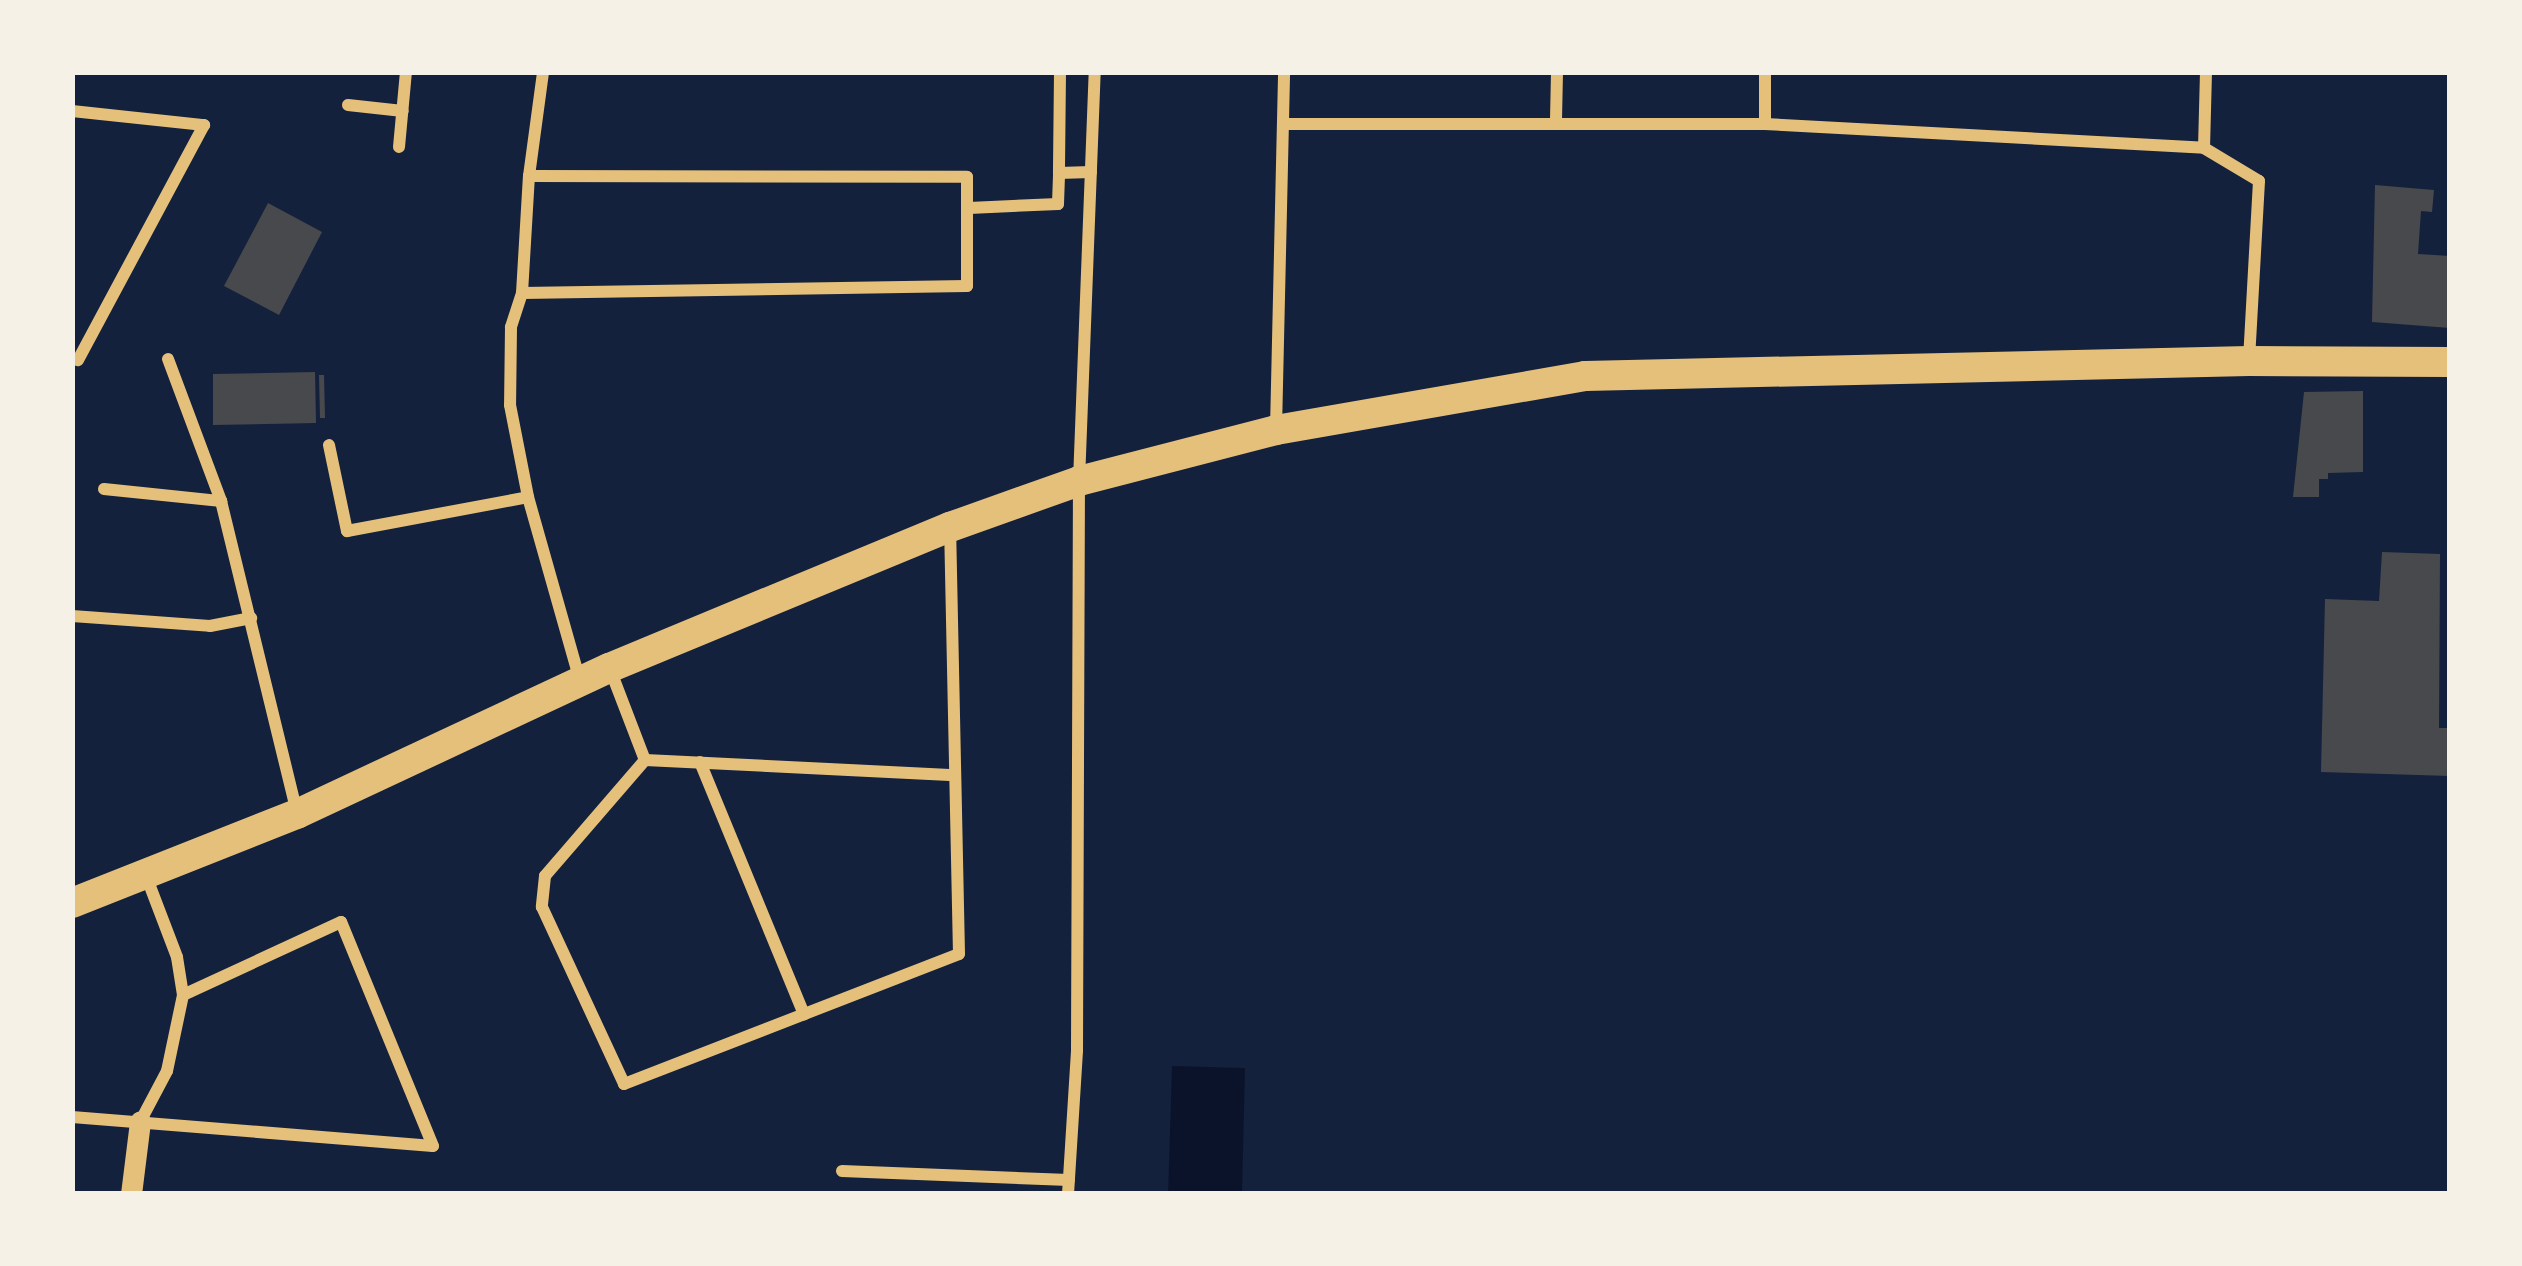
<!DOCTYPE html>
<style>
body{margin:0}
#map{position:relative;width:2522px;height:1266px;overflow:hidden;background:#14213d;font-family:Mulish,sans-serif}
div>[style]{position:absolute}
.water>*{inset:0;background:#0b132b}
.building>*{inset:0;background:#48494c}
.minor>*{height:12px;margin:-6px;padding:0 6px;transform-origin:6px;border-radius:6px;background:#e5c07b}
.tertiary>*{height:21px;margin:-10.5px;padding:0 10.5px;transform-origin:10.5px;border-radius:10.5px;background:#e5c07b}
.primary>*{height:30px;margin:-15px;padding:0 15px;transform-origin:15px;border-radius:15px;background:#e5c07b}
span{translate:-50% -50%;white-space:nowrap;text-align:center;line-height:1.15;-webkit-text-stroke:12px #f6f1e7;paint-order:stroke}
.frame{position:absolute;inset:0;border:75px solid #f6f1e7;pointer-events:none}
</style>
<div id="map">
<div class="water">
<i style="clip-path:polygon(1172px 1066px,1245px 1068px,1242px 1194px,1168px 1194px)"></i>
</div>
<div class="building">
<i style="clip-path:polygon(2375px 185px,2434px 190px,2432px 212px,2421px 211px,2418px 254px,2450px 256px,2450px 328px,2372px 322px)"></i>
<i style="clip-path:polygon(268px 203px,322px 232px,279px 315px,224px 286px)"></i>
<i style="clip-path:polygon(315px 372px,316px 423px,213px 425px,213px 374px)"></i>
<i style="clip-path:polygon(319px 375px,324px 375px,325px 418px,320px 418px)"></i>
<i style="clip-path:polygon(2363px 391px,2363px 472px,2328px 473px,2328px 479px,2319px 479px,2319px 497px,2293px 497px,2304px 392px)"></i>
<i style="clip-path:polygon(2382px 552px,2440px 554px,2439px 728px,2450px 728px,2450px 776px,2321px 772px,2325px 599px,2379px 601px)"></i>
</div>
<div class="minor">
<i style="left:1060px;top:72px;width:101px;rotate:90.6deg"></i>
<i style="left:1059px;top:173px;width:32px;rotate:-2deg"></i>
<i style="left:1765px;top:72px;width:52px;rotate:90deg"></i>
<i style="left:2206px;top:72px;width:76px;rotate:91.5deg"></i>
<i style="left:2204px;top:148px;width:64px;rotate:31deg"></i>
<i style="left:2259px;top:181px;width:177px;rotate:93.2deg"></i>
<i style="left:348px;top:105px;width:55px;rotate:6.2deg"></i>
<i style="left:72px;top:111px;width:133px;rotate:6.1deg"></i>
<i style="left:204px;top:125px;width:267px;rotate:118.2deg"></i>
<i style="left:1556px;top:120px;width:48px;rotate:-88.8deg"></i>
<i style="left:1283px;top:124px;width:482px"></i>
<i style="left:1765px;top:124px;width:440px;rotate:3.1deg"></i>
<i style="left:399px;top:147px;width:75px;rotate:-84.7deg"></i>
<i style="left:529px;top:176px;width:438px;rotate:0.1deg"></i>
<i style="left:967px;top:177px;width:109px;rotate:90deg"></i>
<i style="left:967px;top:286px;width:445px;rotate:179.1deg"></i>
<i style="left:522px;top:293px;width:117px;rotate:-86.6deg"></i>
<i style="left:529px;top:176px;width:105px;rotate:-82.3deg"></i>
<i style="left:969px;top:208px;width:89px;rotate:-2.6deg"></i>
<i style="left:1058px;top:204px;width:31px;rotate:-88deg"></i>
<i style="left:522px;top:293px;width:36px;rotate:108deg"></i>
<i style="left:511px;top:327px;width:78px;rotate:90.7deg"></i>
<i style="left:510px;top:405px;width:94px;rotate:78.9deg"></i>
<i style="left:528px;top:497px;width:187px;rotate:74.2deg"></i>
<i style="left:168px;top:359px;width:152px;rotate:69.5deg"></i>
<i style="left:1276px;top:429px;width:357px;rotate:-88.7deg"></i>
<i style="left:329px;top:445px;width:88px;rotate:78.2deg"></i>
<i style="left:347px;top:531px;width:184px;rotate:-10.6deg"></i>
<i style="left:104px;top:489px;width:118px;rotate:5.9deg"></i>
<i style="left:221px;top:501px;width:321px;rotate:76.3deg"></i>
<i style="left:72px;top:616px;width:138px;rotate:4.1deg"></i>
<i style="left:210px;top:626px;width:42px;rotate:-11deg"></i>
<i style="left:610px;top:669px;width:97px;rotate:69deg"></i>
<i style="left:645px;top:760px;width:153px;rotate:130.8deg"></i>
<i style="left:545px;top:876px;width:31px;rotate:96deg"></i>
<i style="left:542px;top:907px;width:195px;rotate:65.1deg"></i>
<i style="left:624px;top:1084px;width:359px;rotate:-21.2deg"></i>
<i style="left:959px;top:954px;width:426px;rotate:-91.2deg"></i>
<i style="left:645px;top:760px;width:310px;rotate:2.8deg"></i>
<i style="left:700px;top:762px;width:273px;rotate:67.6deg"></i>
<i style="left:72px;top:1117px;width:362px;rotate:4.6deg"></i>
<i style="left:433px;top:1146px;width:242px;rotate:-112.3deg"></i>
<i style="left:341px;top:922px;width:174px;rotate:155.2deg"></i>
<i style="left:140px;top:1122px;width:58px;rotate:-62.1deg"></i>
<i style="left:167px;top:1071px;width:78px;rotate:-78.1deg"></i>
<i style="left:183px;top:995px;width:38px;rotate:-99deg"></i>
<i style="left:177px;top:957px;width:87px;rotate:-110.9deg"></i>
<i style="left:842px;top:1171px;width:227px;rotate:2.3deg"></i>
<i style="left:1068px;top:1194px;width:144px;rotate:-86.4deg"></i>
<i style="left:1077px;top:1050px;width:569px;rotate:-89.8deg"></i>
<i style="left:1079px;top:481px;width:409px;rotate:-87.8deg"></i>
</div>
<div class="tertiary">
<i style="left:131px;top:1194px;width:73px;rotate:-82.9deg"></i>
</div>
<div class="primary">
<i style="left:72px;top:903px;width:242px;rotate:-21.6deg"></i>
<i style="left:297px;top:814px;width:344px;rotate:-25.1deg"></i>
<i style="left:609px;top:668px;width:369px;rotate:-22.5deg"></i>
<i style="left:950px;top:527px;width:137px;rotate:-19.6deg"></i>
<i style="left:1079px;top:481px;width:203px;rotate:-14.5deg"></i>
<i style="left:1276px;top:430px;width:314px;rotate:-9.9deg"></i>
<i style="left:1585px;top:376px;width:664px;rotate:-1.29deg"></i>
<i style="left:2249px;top:361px;width:201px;rotate:0.3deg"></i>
</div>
<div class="frame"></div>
</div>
